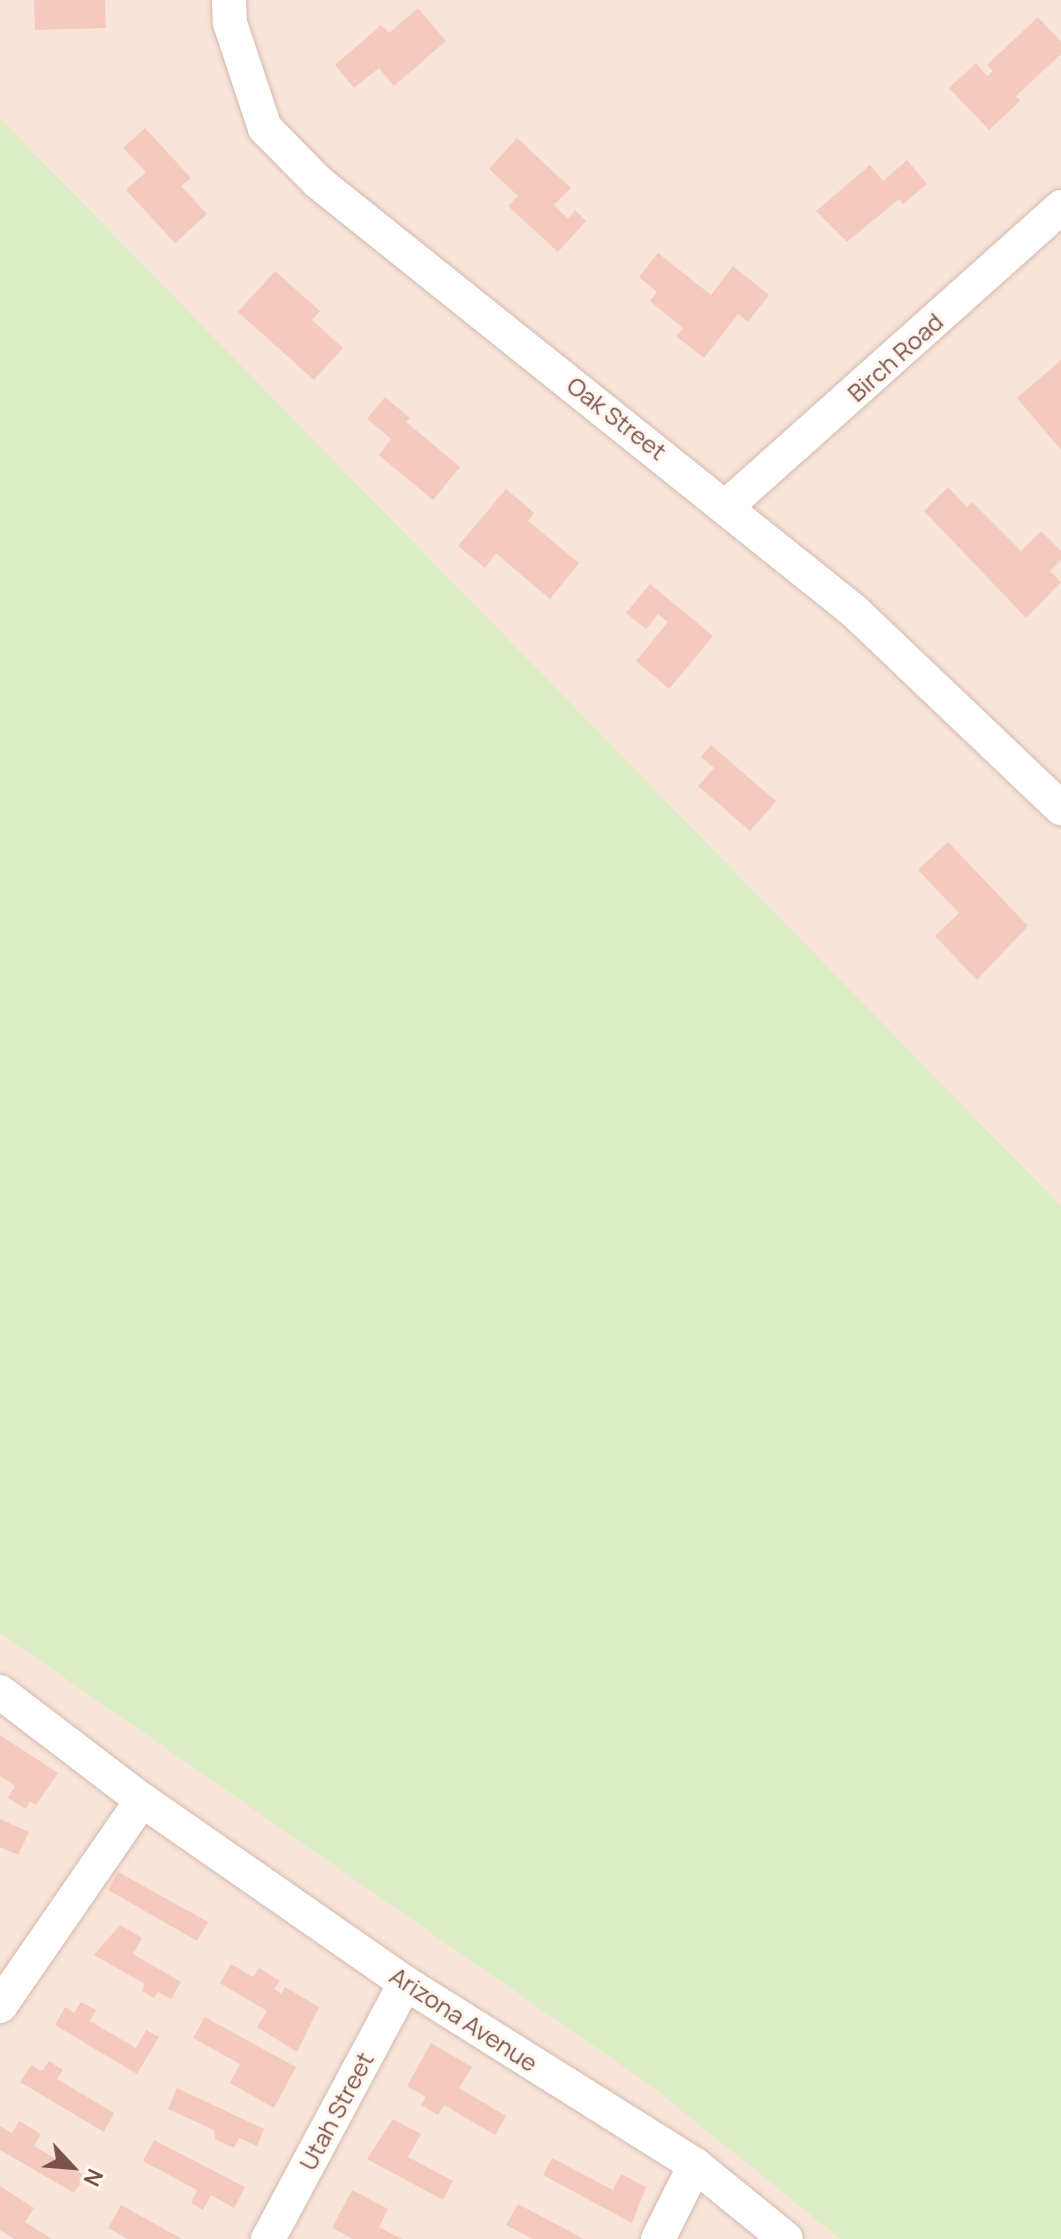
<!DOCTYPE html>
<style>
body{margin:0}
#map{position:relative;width:1061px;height:2239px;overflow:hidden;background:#fdf1e8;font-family:Manrope,sans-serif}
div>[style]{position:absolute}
.residential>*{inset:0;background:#f8e4d8}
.green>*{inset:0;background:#dcecc5}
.building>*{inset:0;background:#f4cabe}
.roads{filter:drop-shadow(0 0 2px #d3b9af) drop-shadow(0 0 2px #d3b9af)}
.minor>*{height:34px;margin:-17px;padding:0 17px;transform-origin:17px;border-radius:17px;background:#fff}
span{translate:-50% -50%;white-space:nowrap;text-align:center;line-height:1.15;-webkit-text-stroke:6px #fff6ef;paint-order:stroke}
.street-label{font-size:24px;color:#79524a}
.north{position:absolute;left:32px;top:2127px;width:80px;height:80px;-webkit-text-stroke:6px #fff6ef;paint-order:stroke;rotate:116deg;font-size:22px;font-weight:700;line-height:32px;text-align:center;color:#79524a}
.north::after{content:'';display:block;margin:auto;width:28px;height:36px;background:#79524a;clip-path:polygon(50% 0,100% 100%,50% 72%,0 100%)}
</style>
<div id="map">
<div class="residential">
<i style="clip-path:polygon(0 0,1061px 0,1061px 1206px,0 118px)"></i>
<i style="clip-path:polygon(0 1633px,651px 2086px,840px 2239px,0 2239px)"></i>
</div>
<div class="green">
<i style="clip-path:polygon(0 118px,1061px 1206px,1061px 2239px,840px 2239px,651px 2086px,0 1633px)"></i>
</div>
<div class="building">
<i style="clip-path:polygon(34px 0,105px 0,106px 28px,35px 30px)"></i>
<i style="clip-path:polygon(418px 8px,446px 41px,394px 86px,379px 68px,354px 88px,335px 65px,381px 25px,389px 33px)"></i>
<i style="clip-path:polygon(1038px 17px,1061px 42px,1061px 54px,1016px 96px,1020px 101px,989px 130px,949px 88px,976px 63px,987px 76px,993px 71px,987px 65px)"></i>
<i style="clip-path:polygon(145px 128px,191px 178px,181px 186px,207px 214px,175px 243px,126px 190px,146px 172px,123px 148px)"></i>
<i style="clip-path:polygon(517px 138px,571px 188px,554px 205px,568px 219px,575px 210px,586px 221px,558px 252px,508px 206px,518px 196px,489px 169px)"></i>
<i style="clip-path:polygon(907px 160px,927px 184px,903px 204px,899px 199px,847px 242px,816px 211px,870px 165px,883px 181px)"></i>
<i style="clip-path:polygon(658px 253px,711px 295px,733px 266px,769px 295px,748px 322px,738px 314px,704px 358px,676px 336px,683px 328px,650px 301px,657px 292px,639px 277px)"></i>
<i style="clip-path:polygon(275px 271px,320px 311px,312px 320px,343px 348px,314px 380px,238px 312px)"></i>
<i style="clip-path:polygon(1061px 360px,1061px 450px,1017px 398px)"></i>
<i style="clip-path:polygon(385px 397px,410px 418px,406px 422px,460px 467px,433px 500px,379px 455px,391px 439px,367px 419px)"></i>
<i style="clip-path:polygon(948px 487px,967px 507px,972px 502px,1021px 551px,1041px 531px,1061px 551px,1061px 560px,1050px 571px,1061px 582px,1026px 618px,924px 511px)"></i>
<i style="clip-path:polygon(506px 489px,534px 513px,528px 521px,579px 563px,550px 599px,496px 553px,485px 568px,458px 546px)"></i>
<i style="clip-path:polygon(650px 584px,713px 636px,669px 689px,636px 661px,668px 622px,658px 614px,646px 629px,626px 613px)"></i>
<i style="clip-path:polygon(711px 745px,776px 801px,750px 831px,698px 786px,714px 768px,701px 757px)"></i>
<i style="clip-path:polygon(948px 842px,1028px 926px,977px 980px,935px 936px,959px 913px,918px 870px)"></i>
<i style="clip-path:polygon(0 1735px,58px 1773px,36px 1805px,30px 1801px,26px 1809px,8px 1798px,15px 1786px,0 1776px)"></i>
<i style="clip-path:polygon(0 1819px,29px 1832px,18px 1855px,0 1847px)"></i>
<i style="clip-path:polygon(118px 1872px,208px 1922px,197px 1941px,108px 1890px)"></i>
<i style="clip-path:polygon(120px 1925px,142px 1938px,133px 1954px,181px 1982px,171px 1999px,158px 1992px,154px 1998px,142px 1991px,145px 1984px,94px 1955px)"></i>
<i style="clip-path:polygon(231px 1964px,253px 1977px,259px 1968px,280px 1981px,274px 1989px,281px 1994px,285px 1987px,319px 2007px,297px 2052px,257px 2027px,267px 2011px,220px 1983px)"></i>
<i style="clip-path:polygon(81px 2002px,96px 2010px,90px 2021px,136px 2048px,146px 2030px,159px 2037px,137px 2074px,55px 2025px,65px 2007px,74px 2013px)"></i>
<i style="clip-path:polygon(205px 2017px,296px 2067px,274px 2108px,230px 2083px,240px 2064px,193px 2038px)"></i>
<i style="clip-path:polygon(431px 2043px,472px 2067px,459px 2088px,506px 2116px,495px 2135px,444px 2105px,438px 2115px,421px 2105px,426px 2097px,407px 2086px)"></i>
<i style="clip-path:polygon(49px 2061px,63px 2070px,57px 2079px,114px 2113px,104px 2132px,20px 2082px,31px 2065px,42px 2071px)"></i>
<i style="clip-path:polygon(177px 2088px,264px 2129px,257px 2146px,239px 2138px,234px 2148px,215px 2139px,214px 2130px,168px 2109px)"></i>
<i style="clip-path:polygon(393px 2119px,421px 2134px,408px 2157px,453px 2181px,443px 2200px,367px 2159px)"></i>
<i style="clip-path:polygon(19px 2121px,41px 2134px,34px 2146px,85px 2176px,74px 2193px,0 2150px,0 2126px,12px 2133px)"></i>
<i style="clip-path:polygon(154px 2140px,245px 2187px,234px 2208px,211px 2195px,203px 2210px,191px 2203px,197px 2190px,143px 2161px)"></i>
<i style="clip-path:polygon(552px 2158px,613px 2190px,621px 2174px,646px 2187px,632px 2223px,543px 2175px)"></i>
<i style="clip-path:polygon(0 2186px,34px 2208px,25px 2222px,52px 2239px,14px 2239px,0 2230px)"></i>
<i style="clip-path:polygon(352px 2190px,388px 2209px,379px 2227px,402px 2239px,353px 2239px,332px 2228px)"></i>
<i style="clip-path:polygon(518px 2204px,584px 2239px,533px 2239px,506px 2225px)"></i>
<i style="clip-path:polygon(121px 2205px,182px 2239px,128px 2239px,108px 2228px)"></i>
</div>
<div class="roads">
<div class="minor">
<i style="left:229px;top:0;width:23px;rotate:88deg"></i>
<i style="left:230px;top:23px;width:111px;rotate:71.6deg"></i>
<i style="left:265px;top:128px;width:76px;rotate:45.5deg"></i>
<i style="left:318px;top:182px;width:687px;rotate:38.67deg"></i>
<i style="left:854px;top:611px;width:286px;rotate:43.6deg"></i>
<i style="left:728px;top:505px;width:447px;rotate:-41.8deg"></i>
<i style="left:0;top:1692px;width:178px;rotate:37.3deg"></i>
<i style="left:142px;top:1800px;width:320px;rotate:34.8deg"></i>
<i style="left:405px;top:1983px;width:342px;rotate:32.1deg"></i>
<i style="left:695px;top:2165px;width:117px;rotate:39.1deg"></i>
<i style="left:0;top:2006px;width:250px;rotate:-55.4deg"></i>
<i style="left:268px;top:2239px;width:290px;rotate:-61.8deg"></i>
<i style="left:658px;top:2239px;width:83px;rotate:-63.4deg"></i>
</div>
</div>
<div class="street-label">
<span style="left:895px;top:357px;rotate:-42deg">Birch Road</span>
<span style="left:617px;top:418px;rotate:38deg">Oak Street</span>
<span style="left:464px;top:2019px;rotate:33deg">Arizona Avenue</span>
<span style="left:336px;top:2111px;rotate:-62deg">Utah Street</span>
</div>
<div class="north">N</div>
</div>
